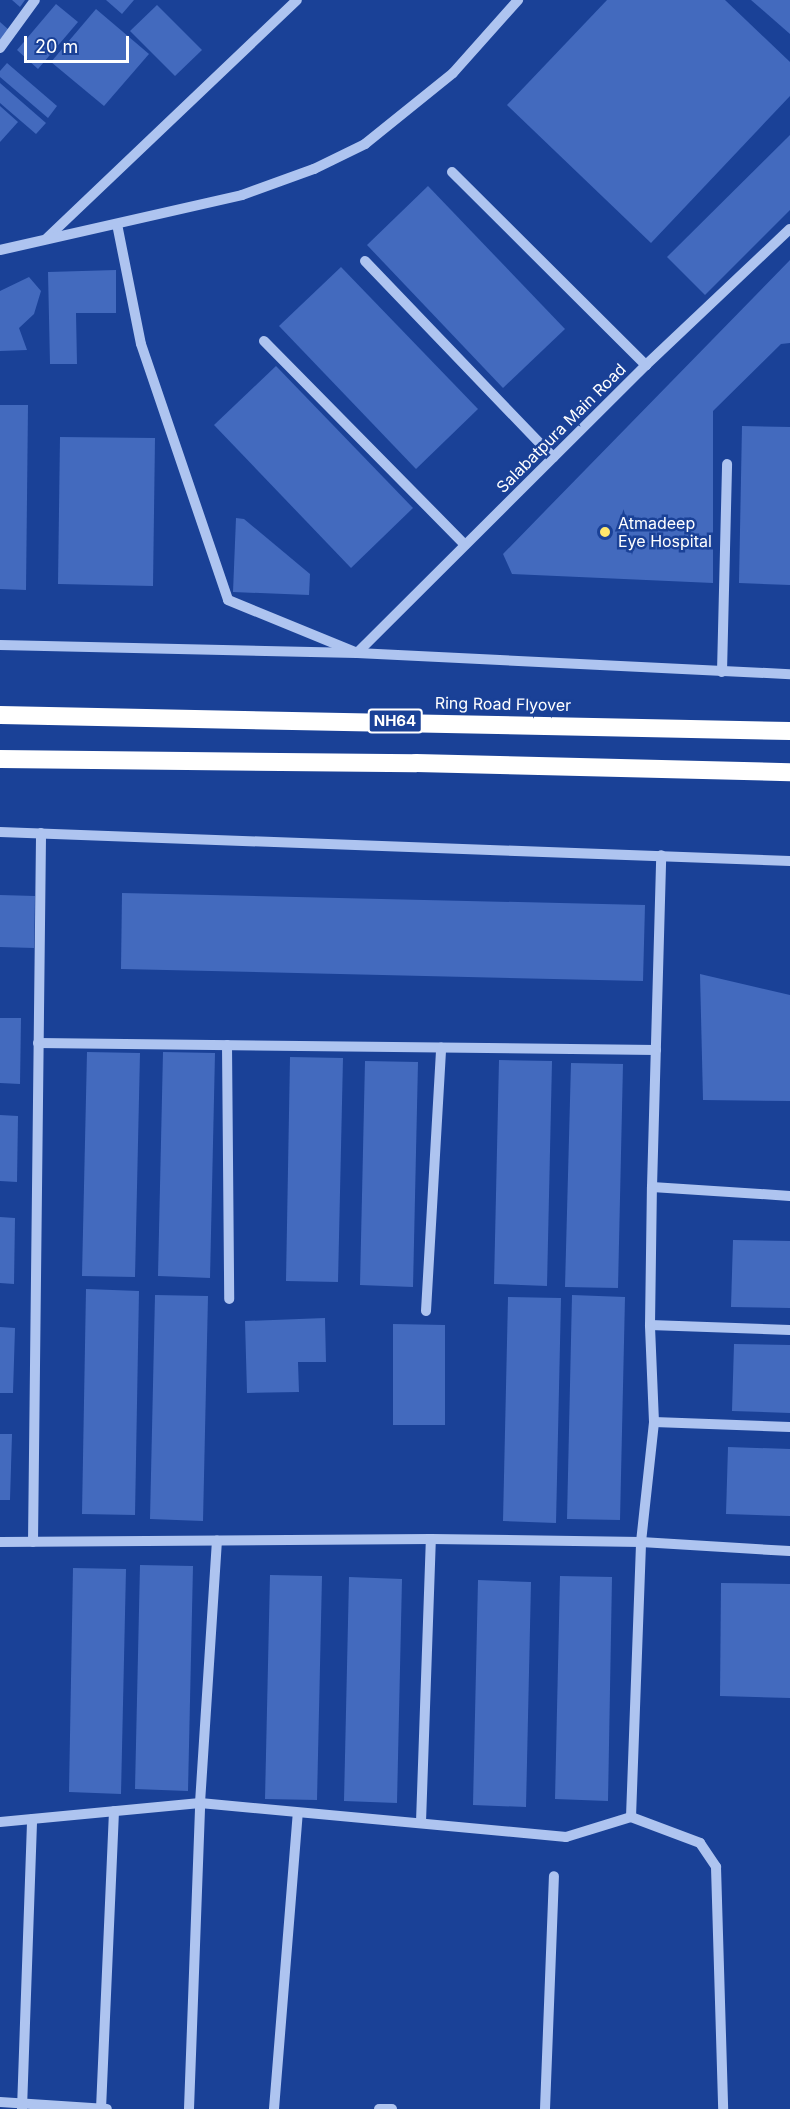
<!DOCTYPE html>
<style>
body{margin:0}
#map{position:relative;width:790px;height:2109px;overflow:hidden;background:#1a4197;font-family:Inter,sans-serif}
div>[style]{position:absolute}
.building>*{inset:0;background:#436abe}
.minor>*{height:10px;margin:-5px;padding:0 5px;transform-origin:5px;border-radius:5px;background:#aec4f0}
.highway>*{height:18px;margin:-9px;padding:0 9px;transform-origin:9px;border-radius:9px;background:#fff}
.dots>*{width:16px;height:16px;translate:-50% -50%;box-sizing:border-box;border:3px solid #1a4197;border-radius:50%}
span{translate:-50% -50%;white-space:nowrap;text-align:center;line-height:1.15;-webkit-text-stroke:5px #1a4197;paint-order:stroke}
.shield-label span{padding:2px 4px;background:#1a4197;border:2px solid;border-radius:4px;-webkit-text-stroke-width:0}
.shield-label{font-size:15px;color:#fff;font-weight:700}
.street-label{font-size:16px;color:#fff}
.poi-label{font-size:16px;color:#fff}
.left{translate:0 -50%;text-align:left}
.scale{position:absolute;left:24px;top:36px;width:105px;height:27px;box-sizing:border-box;border:3px solid #fff;border-top:0;padding-left:8px;font-size:18px;line-height:21px;white-space:nowrap;color:#fff;-webkit-text-stroke:4px #1a4197;paint-order:stroke}
</style>
<div id="map">
<div class="building">
<i style="clip-path:polygon(12px 0,25px 0,20px 7px)"></i>
<i style="clip-path:polygon(106px 0,134px 0,122px 14px)"></i>
<i style="clip-path:polygon(607px 0,725px 0,790px 62px,790px 96px,651px 243px,507px 105px)"></i>
<i style="clip-path:polygon(751px 0,790px 0,790px 34px)"></i>
<i style="clip-path:polygon(56px 4px,78px 22px,38px 69px,17px 50px)"></i>
<i style="clip-path:polygon(157px 5px,202px 50px,175px 76px,130px 31px)"></i>
<i style="clip-path:polygon(96px 9px,149px 54px,104px 106px,51px 62px)"></i>
<i style="clip-path:polygon(0 22px,9px 30px,0 41px)"></i>
<i style="clip-path:polygon(7px 63px,57px 106px,48px 118px,0 77px,0 71px)"></i>
<i style="clip-path:polygon(0 83px,46px 123px,36px 134px,0 103px)"></i>
<i style="clip-path:polygon(0 106px,18px 122px,0 142px)"></i>
<i style="clip-path:polygon(790px 135px,790px 210px,705px 295px,667px 257px)"></i>
<i style="clip-path:polygon(428px 186px,565px 329px,503px 388px,367px 245px)"></i>
<i style="clip-path:polygon(790px 260px,790px 343px,781px 344px,713px 411px,713px 583px,512px 574px,503px 554px)"></i>
<i style="clip-path:polygon(341px 267px,478px 409px,416px 469px,279px 326px)"></i>
<i style="clip-path:polygon(116px 270px,116px 313px,76px 313px,77px 364px,50px 364px,48px 272px)"></i>
<i style="clip-path:polygon(29px 277px,41px 291px,34px 314px,19px 328px,27px 350px,0 351px,0 291px)"></i>
<i style="clip-path:polygon(276px 366px,413px 508px,351px 568px,214px 425px)"></i>
<i style="clip-path:polygon(0 405px,28px 405px,26px 590px,0 589px)"></i>
<i style="clip-path:polygon(742px 426px,790px 427px,790px 585px,739px 583px)"></i>
<i style="clip-path:polygon(60px 437px,155px 438px,153px 586px,58px 584px)"></i>
<i style="clip-path:polygon(236px 518px,244px 519px,310px 574px,309px 595px,233px 592px)"></i>
<i style="clip-path:polygon(122px 893px,645px 905px,643px 981px,121px 969px)"></i>
<i style="clip-path:polygon(0 895px,35px 896px,34px 948px,0 947px)"></i>
<i style="clip-path:polygon(700px 974px,790px 995px,790px 1101px,703px 1100px)"></i>
<i style="clip-path:polygon(0 1018px,21px 1018px,20px 1084px,0 1083px)"></i>
<i style="clip-path:polygon(87px 1052px,140px 1053px,135px 1277px,82px 1276px)"></i>
<i style="clip-path:polygon(163px 1052px,215px 1053px,210px 1278px,158px 1276px)"></i>
<i style="clip-path:polygon(290px 1057px,343px 1058px,338px 1282px,286px 1281px)"></i>
<i style="clip-path:polygon(499px 1060px,552px 1061px,547px 1286px,494px 1284px)"></i>
<i style="clip-path:polygon(365px 1061px,418px 1062px,413px 1287px,360px 1285px)"></i>
<i style="clip-path:polygon(571px 1063px,623px 1064px,618px 1288px,565px 1287px)"></i>
<i style="clip-path:polygon(0 1115px,18px 1116px,17px 1182px,0 1181px)"></i>
<i style="clip-path:polygon(0 1217px,15px 1218px,14px 1284px,0 1283px)"></i>
<i style="clip-path:polygon(733px 1240px,790px 1241px,790px 1308px,731px 1307px)"></i>
<i style="clip-path:polygon(86px 1289px,139px 1291px,135px 1515px,82px 1514px)"></i>
<i style="clip-path:polygon(155px 1295px,208px 1296px,203px 1521px,150px 1519px)"></i>
<i style="clip-path:polygon(572px 1295px,625px 1297px,620px 1520px,567px 1519px)"></i>
<i style="clip-path:polygon(508px 1297px,561px 1298px,556px 1523px,503px 1521px)"></i>
<i style="clip-path:polygon(325px 1318px,326px 1362px,298px 1362px,299px 1392px,247px 1393px,245px 1321px)"></i>
<i style="clip-path:polygon(393px 1324px,445px 1325px,445px 1425px,393px 1425px)"></i>
<i style="clip-path:polygon(0 1327px,15px 1328px,13px 1393px,0 1393px)"></i>
<i style="clip-path:polygon(734px 1344px,790px 1345px,790px 1413px,732px 1411px)"></i>
<i style="clip-path:polygon(0 1434px,12px 1434px,10px 1500px,0 1500px)"></i>
<i style="clip-path:polygon(728px 1447px,790px 1449px,790px 1516px,726px 1514px)"></i>
<i style="clip-path:polygon(140px 1565px,193px 1566px,188px 1791px,135px 1789px)"></i>
<i style="clip-path:polygon(73px 1568px,126px 1569px,121px 1794px,69px 1792px)"></i>
<i style="clip-path:polygon(270px 1575px,322px 1576px,317px 1800px,265px 1799px)"></i>
<i style="clip-path:polygon(560px 1576px,612px 1577px,608px 1801px,555px 1799px)"></i>
<i style="clip-path:polygon(349px 1577px,402px 1579px,397px 1803px,344px 1801px)"></i>
<i style="clip-path:polygon(478px 1580px,531px 1582px,526px 1807px,473px 1805px)"></i>
<i style="clip-path:polygon(721px 1583px,790px 1584px,790px 1698px,720px 1696px)"></i>
</div>
<div class="minor">
<i style="left:0;top:48px;width:59px;rotate:-53.9deg"></i>
<i style="left:452px;top:172px;width:274px;rotate:44.9deg"></i>
<i style="left:117px;top:224px;width:122px;rotate:78.7deg"></i>
<i style="left:141px;top:344px;width:270px;rotate:71.2deg"></i>
<i style="left:228px;top:600px;width:139px;rotate:22.3deg"></i>
<i style="left:357px;top:653px;width:408px;rotate:-44.9deg"></i>
<i style="left:646px;top:365px;width:198px;rotate:-43.4deg"></i>
<i style="left:47px;top:238px;width:345px;rotate:-43.6deg"></i>
<i style="left:0;top:250px;width:248px;rotate:-12.8deg"></i>
<i style="left:242px;top:195px;width:77px;rotate:-19.9deg"></i>
<i style="left:314px;top:169px;width:57px;rotate:-26.1deg"></i>
<i style="left:365px;top:144px;width:113px;rotate:-38.9deg"></i>
<i style="left:453px;top:73px;width:98px;rotate:-48.3deg"></i>
<i style="left:365px;top:261px;width:272px;rotate:46.2deg"></i>
<i style="left:264px;top:341px;width:286px;rotate:45.4deg"></i>
<i style="left:0;top:645px;width:357px;rotate:1.3deg"></i>
<i style="left:357px;top:653px;width:434px;rotate:2.8deg"></i>
<i style="left:722px;top:672px;width:208px;rotate:-88.6deg"></i>
<i style="left:0;top:832px;width:791px;rotate:2.1deg"></i>
<i style="left:38px;top:1043px;width:618px;rotate:0.65deg"></i>
<i style="left:227px;top:1045px;width:254px;rotate:89.5deg"></i>
<i style="left:652px;top:1187px;width:138px;rotate:3.7deg"></i>
<i style="left:426px;top:1311px;width:264px;rotate:-86.7deg"></i>
<i style="left:650px;top:1325px;width:140px;rotate:2deg"></i>
<i style="left:654px;top:1422px;width:136px;rotate:2.1deg"></i>
<i style="left:0;top:1542px;width:431px;rotate:-0.4deg"></i>
<i style="left:431px;top:1539px;width:210px;rotate:0.8deg"></i>
<i style="left:641px;top:1542px;width:149px;rotate:3.5deg"></i>
<i style="left:33px;top:1542px;width:709px;rotate:-89.35deg"></i>
<i style="left:631px;top:1817px;width:275px;rotate:-87.9deg"></i>
<i style="left:641px;top:1542px;width:121px;rotate:-83.8deg"></i>
<i style="left:654px;top:1422px;width:97px;rotate:-92.4deg"></i>
<i style="left:650px;top:1325px;width:138px;rotate:-89.2deg"></i>
<i style="left:652px;top:1187px;width:332px;rotate:-88.4deg"></i>
<i style="left:0;top:1822px;width:201px;rotate:-5.4deg"></i>
<i style="left:200px;top:1803px;width:368px;rotate:5.3deg"></i>
<i style="left:566px;top:1837px;width:68px;rotate:-17.1deg"></i>
<i style="left:631px;top:1817px;width:74px;rotate:20.6deg"></i>
<i style="left:700px;top:1843px;width:29px;rotate:56deg"></i>
<i style="left:716px;top:1867px;width:242px;rotate:88.3deg"></i>
<i style="left:421px;top:1822px;width:283px;rotate:-88deg"></i>
<i style="left:0;top:2102px;width:107px;rotate:3.7deg"></i>
<i style="left:22px;top:2109px;width:290px;rotate:-88deg"></i>
<i style="left:101px;top:2109px;width:298px;rotate:-87.5deg"></i>
<i style="left:189px;top:2109px;width:306px;rotate:-87.9deg"></i>
<i style="left:200px;top:1803px;width:263px;rotate:-86.3deg"></i>
<i style="left:274px;top:2109px;width:297px;rotate:-85.4deg"></i>
<i style="left:379px;top:2109px;width:13px"></i>
<i style="left:545px;top:2109px;width:233px;rotate:-87.8deg"></i>
</div>
<div class="highway">
<i style="left:0;top:715px;width:790px;rotate:1.16deg"></i>
<i style="left:0;top:759px;width:416px;rotate:0.6deg"></i>
<i style="left:416px;top:763px;width:374px;rotate:1.4deg"></i>
</div>
<div class="dots">
<i style="left:605px;top:532px;background:#ffe76d"></i>
</div>
<div class="shield-label">
<span style="left:395px;top:721px">NH64</span>
</div>
<div class="street-label">
<span style="left:561px;top:428px;rotate:-45deg">Salabatpura Main Road</span>
<span style="left:503px;top:704px;rotate:1deg">Ring Road Flyover</span>
</div>
<div class="poi-label">
<span class="left" style="left:618px;top:532px">Atmadeep<br>Eye Hospital</span>
</div>
<div class="scale">20 m</div>
</div>
